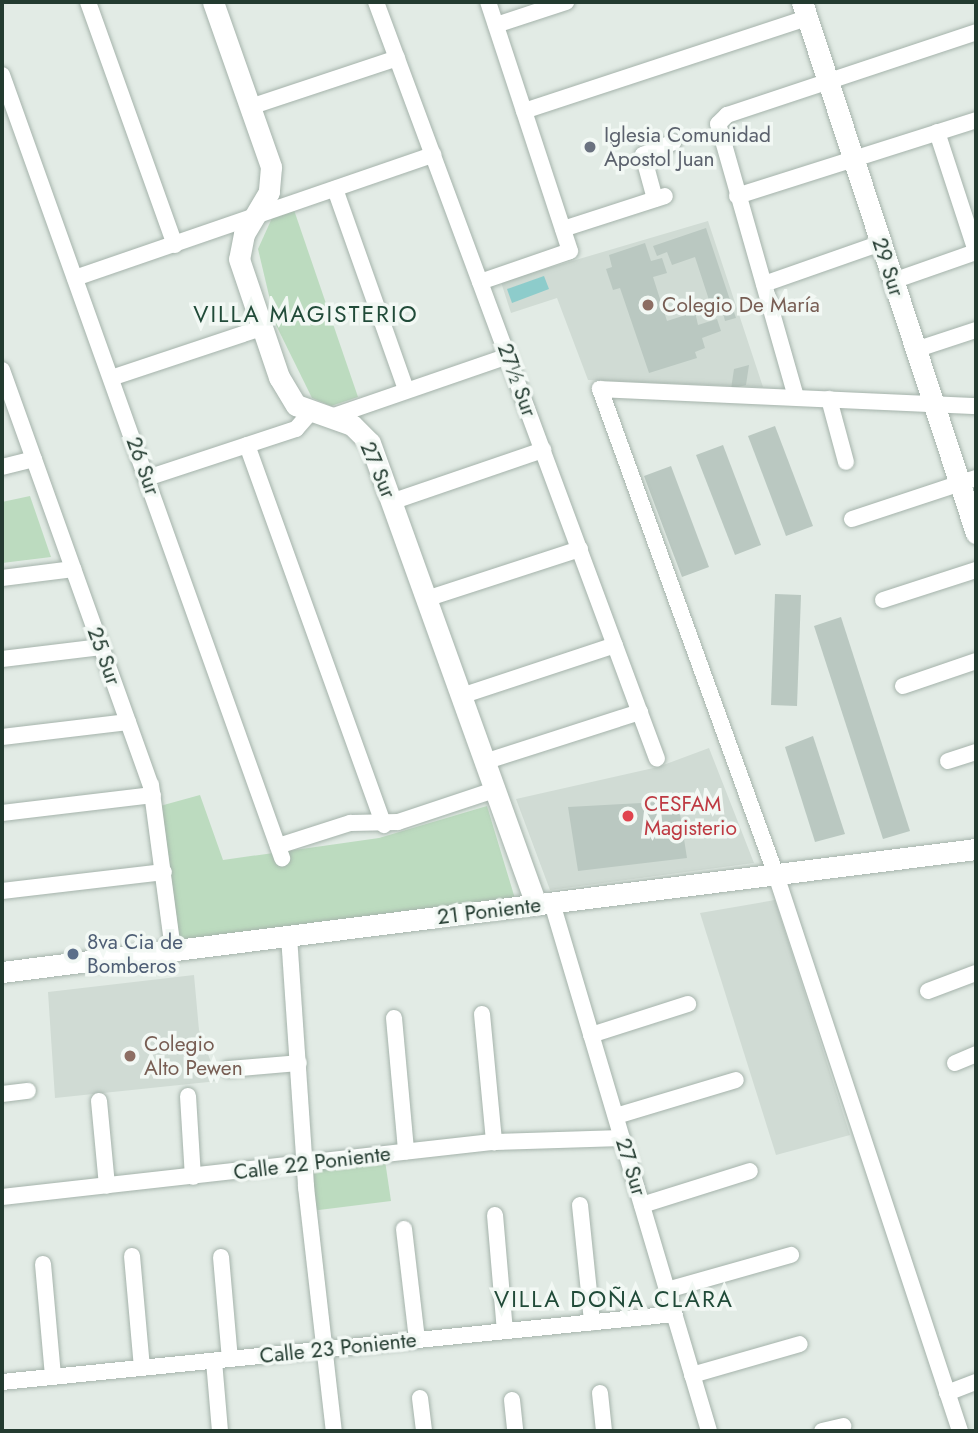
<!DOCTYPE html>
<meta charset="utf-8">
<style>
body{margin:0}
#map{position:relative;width:978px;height:1433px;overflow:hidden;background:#e2ebe5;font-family:Jost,sans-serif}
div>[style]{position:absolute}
.built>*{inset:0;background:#d0dbd4}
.green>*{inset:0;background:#bcdbbf}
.water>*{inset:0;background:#8dcccb}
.building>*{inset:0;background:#bac8c1}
.roads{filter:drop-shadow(0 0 2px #a5b3ab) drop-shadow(0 0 2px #a5b3ab)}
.street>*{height:16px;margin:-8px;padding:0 8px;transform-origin:8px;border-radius:8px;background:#fff}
.secondary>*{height:21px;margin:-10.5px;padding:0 10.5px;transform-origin:10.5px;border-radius:10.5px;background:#fff}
.dots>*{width:19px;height:19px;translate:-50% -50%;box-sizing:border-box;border:4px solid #f2f8f4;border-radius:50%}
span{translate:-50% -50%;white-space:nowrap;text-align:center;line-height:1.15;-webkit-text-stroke:7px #f2f8f4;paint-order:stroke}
.worship-label{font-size:21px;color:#5b616d}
.left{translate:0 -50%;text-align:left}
.street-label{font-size:21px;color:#233b30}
.education-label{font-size:21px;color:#785e54}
.health-label{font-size:21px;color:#be3a42}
.service-label{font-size:21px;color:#4e5e75}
.neighbourhood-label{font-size:23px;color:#214b39;letter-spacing:2px}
.frame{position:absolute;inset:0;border:4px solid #233b30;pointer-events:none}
</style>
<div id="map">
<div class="built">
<i style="clip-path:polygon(708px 221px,763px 387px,588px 380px,557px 298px,511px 313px,501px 282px)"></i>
<i style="clip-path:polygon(709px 748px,754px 863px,550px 890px,516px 799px,658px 767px)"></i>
<i style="clip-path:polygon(775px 900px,850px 1135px,776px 1155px,700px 913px)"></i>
<i style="clip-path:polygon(194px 975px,199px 1030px,218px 1081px,55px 1098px,48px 992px)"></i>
</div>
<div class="green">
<i style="clip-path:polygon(294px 210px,358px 397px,331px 406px,312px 398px,276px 325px,258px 249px,272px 218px)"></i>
<i style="clip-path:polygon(30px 496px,51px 557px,2px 563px,2px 502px)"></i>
<i style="clip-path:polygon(200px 795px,223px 860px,379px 838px,487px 806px,516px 902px,180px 941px,160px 806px)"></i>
<i style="clip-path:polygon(384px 1154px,391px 1201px,311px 1211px,305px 1166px)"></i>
</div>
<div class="water">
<i style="clip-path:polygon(544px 276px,549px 289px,512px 303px,507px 289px)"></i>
</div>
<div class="building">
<i style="clip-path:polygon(706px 228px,736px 318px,725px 321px,720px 301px,710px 303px,695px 257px,672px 265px,667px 252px,657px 256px,653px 246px)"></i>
<i style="clip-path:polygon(645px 243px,651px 261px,662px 258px,667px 273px,653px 277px,667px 321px,695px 312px,698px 325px,717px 319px,721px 331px,702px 338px,705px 348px,695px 352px,697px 358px,649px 373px,620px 288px,613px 290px,606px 269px,612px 267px,609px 255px)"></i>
<i style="clip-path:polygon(749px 365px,746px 385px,731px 389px,734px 369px)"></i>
<i style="clip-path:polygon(775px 426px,813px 526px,786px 536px,748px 436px)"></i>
<i style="clip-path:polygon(723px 445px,761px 545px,735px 555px,696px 455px)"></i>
<i style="clip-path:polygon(671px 466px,709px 567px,682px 577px,644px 476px)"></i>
<i style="clip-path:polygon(775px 594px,801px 595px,797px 706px,771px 705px)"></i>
<i style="clip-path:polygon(841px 617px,910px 831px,883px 839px,814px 626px)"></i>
<i style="clip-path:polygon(813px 736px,845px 834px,815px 842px,785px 747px)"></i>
<i style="clip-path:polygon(678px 801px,687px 858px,578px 871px,568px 807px)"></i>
</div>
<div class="roads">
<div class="street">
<i style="left:88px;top:2px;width:258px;rotate:70.3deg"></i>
<i style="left:376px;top:2px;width:807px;rotate:69.63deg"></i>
<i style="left:496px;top:25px;width:74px;rotate:-18.2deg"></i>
<i style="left:2px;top:75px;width:832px;rotate:70.32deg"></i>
<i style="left:250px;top:107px;width:155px;rotate:-18.4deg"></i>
<i style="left:524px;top:111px;width:298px;rotate:-18.2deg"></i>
<i style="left:937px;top:132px;width:125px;rotate:71.9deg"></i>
<i style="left:335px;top:189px;width:212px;rotate:70.5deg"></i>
<i style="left:737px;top:196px;width:251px;rotate:-17.6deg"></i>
<i style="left:655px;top:199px;width:46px;rotate:-105.3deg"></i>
<i style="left:643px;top:155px;width:33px;rotate:-23deg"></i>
<i style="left:563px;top:229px;width:107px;rotate:-17.9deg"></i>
<i style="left:75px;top:278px;width:379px;rotate:-19deg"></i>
<i style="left:893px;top:281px;width:88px;rotate:-19.3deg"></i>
<i style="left:480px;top:282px;width:95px;rotate:-19deg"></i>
<i style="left:570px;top:251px;width:262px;rotate:-108.2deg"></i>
<i style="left:764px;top:284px;width:124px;rotate:-19.3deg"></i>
<i style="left:915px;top:350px;width:64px;rotate:-18.2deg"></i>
<i style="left:2px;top:370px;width:441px;rotate:70.3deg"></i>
<i style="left:151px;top:785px;width:166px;rotate:82.4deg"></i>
<i style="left:111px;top:378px;width:158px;rotate:-18.4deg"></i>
<i style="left:796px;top:397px;width:284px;rotate:-105.9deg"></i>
<i style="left:718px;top:124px;width:13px;rotate:-45deg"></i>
<i style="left:727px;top:115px;width:262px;rotate:-18.4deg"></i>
<i style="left:829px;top:399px;width:65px;rotate:74.9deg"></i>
<i style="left:331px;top:417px;width:187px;rotate:-19deg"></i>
<i style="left:247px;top:445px;width:404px;rotate:70.2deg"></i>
<i style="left:2px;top:467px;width:33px;rotate:-14deg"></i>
<i style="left:147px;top:478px;width:157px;rotate:-18.2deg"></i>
<i style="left:296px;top:429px;width:21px;rotate:-49deg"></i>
<i style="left:391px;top:502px;width:161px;rotate:-18.9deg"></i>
<i style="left:852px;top:519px;width:131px;rotate:-18.3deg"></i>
<i style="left:2px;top:578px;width:72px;rotate:-7.2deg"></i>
<i style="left:426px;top:599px;width:162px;rotate:-18deg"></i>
<i style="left:883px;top:600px;width:98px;rotate:-17.9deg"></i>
<i style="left:2px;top:659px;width:100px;rotate:-6.9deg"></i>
<i style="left:903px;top:686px;width:77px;rotate:-18.9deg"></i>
<i style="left:461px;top:696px;width:162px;rotate:-18.3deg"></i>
<i style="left:2px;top:737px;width:127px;rotate:-6.8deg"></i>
<i style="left:948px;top:761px;width:29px;rotate:-18deg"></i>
<i style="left:484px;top:762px;width:164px;rotate:-17.8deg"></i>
<i style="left:2px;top:813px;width:152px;rotate:-6.8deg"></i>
<i style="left:278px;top:846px;width:76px;rotate:-17.7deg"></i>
<i style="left:350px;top:823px;width:48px;rotate:-1.2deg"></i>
<i style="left:398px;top:822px;width:101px;rotate:-18.4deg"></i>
<i style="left:2px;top:891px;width:163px;rotate:-6.7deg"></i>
<i style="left:552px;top:903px;width:551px;rotate:73.44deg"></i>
<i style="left:289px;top:936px;width:252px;rotate:86.1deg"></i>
<i style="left:306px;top:1187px;width:246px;rotate:83.5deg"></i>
<i style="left:928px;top:991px;width:51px;rotate:-20.6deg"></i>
<i style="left:482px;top:1014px;width:129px;rotate:84.6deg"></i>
<i style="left:394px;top:1018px;width:134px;rotate:84.8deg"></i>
<i style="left:591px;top:1035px;width:102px;rotate:-17.7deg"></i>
<i style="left:955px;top:1063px;width:23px;rotate:-23deg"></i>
<i style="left:228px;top:1069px;width:71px;rotate:-4.8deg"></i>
<i style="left:2px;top:1094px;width:26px;rotate:-7deg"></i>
<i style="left:188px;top:1096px;width:81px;rotate:86.5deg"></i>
<i style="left:99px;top:1101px;width:85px;rotate:84.6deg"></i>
<i style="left:616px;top:1116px;width:125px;rotate:-16.7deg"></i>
<i style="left:2px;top:1197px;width:495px;rotate:-6.4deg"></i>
<i style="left:494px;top:1142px;width:128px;rotate:-1.8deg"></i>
<i style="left:580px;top:1205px;width:118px;rotate:84.1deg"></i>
<i style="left:642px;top:1205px;width:113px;rotate:-17.5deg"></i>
<i style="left:495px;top:1215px;width:116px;rotate:85.1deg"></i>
<i style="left:404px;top:1229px;width:112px;rotate:83.3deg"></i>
<i style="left:132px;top:1256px;width:112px;rotate:84.9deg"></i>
<i style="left:221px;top:1257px;width:102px;rotate:85deg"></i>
<i style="left:43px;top:1264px;width:113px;rotate:84.9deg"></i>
<i style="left:667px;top:1290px;width:129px;rotate:-15.8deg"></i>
<i style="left:214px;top:1361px;width:70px;rotate:85.1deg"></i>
<i style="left:692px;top:1375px;width:112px;rotate:-16deg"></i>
<i style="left:2px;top:1382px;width:676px;rotate:-5.77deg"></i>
<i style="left:600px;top:1393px;width:38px;rotate:84deg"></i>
<i style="left:947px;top:1393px;width:31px;rotate:-21deg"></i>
<i style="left:420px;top:1398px;width:33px;rotate:83deg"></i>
<i style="left:512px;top:1400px;width:31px;rotate:84deg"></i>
<i style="left:822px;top:1431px;width:22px;rotate:-13deg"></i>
<i style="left:960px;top:1431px;width:586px;rotate:-108.31deg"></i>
<i style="left:776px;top:875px;width:517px;rotate:-109.91deg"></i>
<i style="left:600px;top:389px;width:376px;rotate:2.6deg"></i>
</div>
<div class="secondary">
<i style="left:213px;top:2px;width:175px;rotate:70.6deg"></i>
<i style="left:271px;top:167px;width:25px;rotate:95deg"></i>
<i style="left:269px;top:192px;width:49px;rotate:120.8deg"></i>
<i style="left:244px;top:234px;width:25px;rotate:101deg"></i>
<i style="left:239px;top:259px;width:125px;rotate:71.3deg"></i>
<i style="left:279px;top:377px;width:33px;rotate:59deg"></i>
<i style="left:296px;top:405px;width:59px;rotate:19.7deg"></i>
<i style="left:352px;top:425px;width:25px;rotate:45deg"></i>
<i style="left:370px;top:443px;width:491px;rotate:70.2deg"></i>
<i style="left:802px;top:2px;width:559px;rotate:71.86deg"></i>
<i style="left:2px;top:972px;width:982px;rotate:-7.2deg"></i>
</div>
</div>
<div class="dots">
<i style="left:590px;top:147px;background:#6b7280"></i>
<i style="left:648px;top:305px;background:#8d6e63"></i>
<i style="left:628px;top:816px;background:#e0444e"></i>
<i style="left:73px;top:954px;background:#5c6f8a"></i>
<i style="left:130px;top:1056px;background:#8d6e63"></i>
</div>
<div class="worship-label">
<span class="left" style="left:604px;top:147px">Iglesia Comunidad<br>Apostol Juan</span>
</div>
<div class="street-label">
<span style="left:888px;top:267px;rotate:72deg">29 Sur</span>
<span style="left:517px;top:380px;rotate:70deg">27½ Sur</span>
<span style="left:143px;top:466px;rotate:70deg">26 Sur</span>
<span style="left:378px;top:470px;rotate:67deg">27 Sur</span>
<span style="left:104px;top:656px;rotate:70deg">25 Sur</span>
<span style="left:489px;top:911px;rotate:-7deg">21 Poniente</span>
<span style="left:312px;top:1163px;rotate:-7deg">Calle 22 Poniente</span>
<span style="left:631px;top:1167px;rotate:73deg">27 Sur</span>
<span style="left:338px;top:1348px;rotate:-6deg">Calle 23 Poniente</span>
</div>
<div class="education-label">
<span class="left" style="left:662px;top:305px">Colegio De María</span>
<span class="left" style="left:144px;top:1056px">Colegio<br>Alto Pewen</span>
</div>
<div class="health-label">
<span class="left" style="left:644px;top:816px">CESFAM<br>Magisterio</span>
</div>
<div class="service-label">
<span class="left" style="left:87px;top:954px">8va Cia de<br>Bomberos</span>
</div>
<div class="neighbourhood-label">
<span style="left:306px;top:314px">VILLA MAGISTERIO</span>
<span style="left:614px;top:1299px">VILLA DOÑA CLARA</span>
</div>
<div class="frame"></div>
</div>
